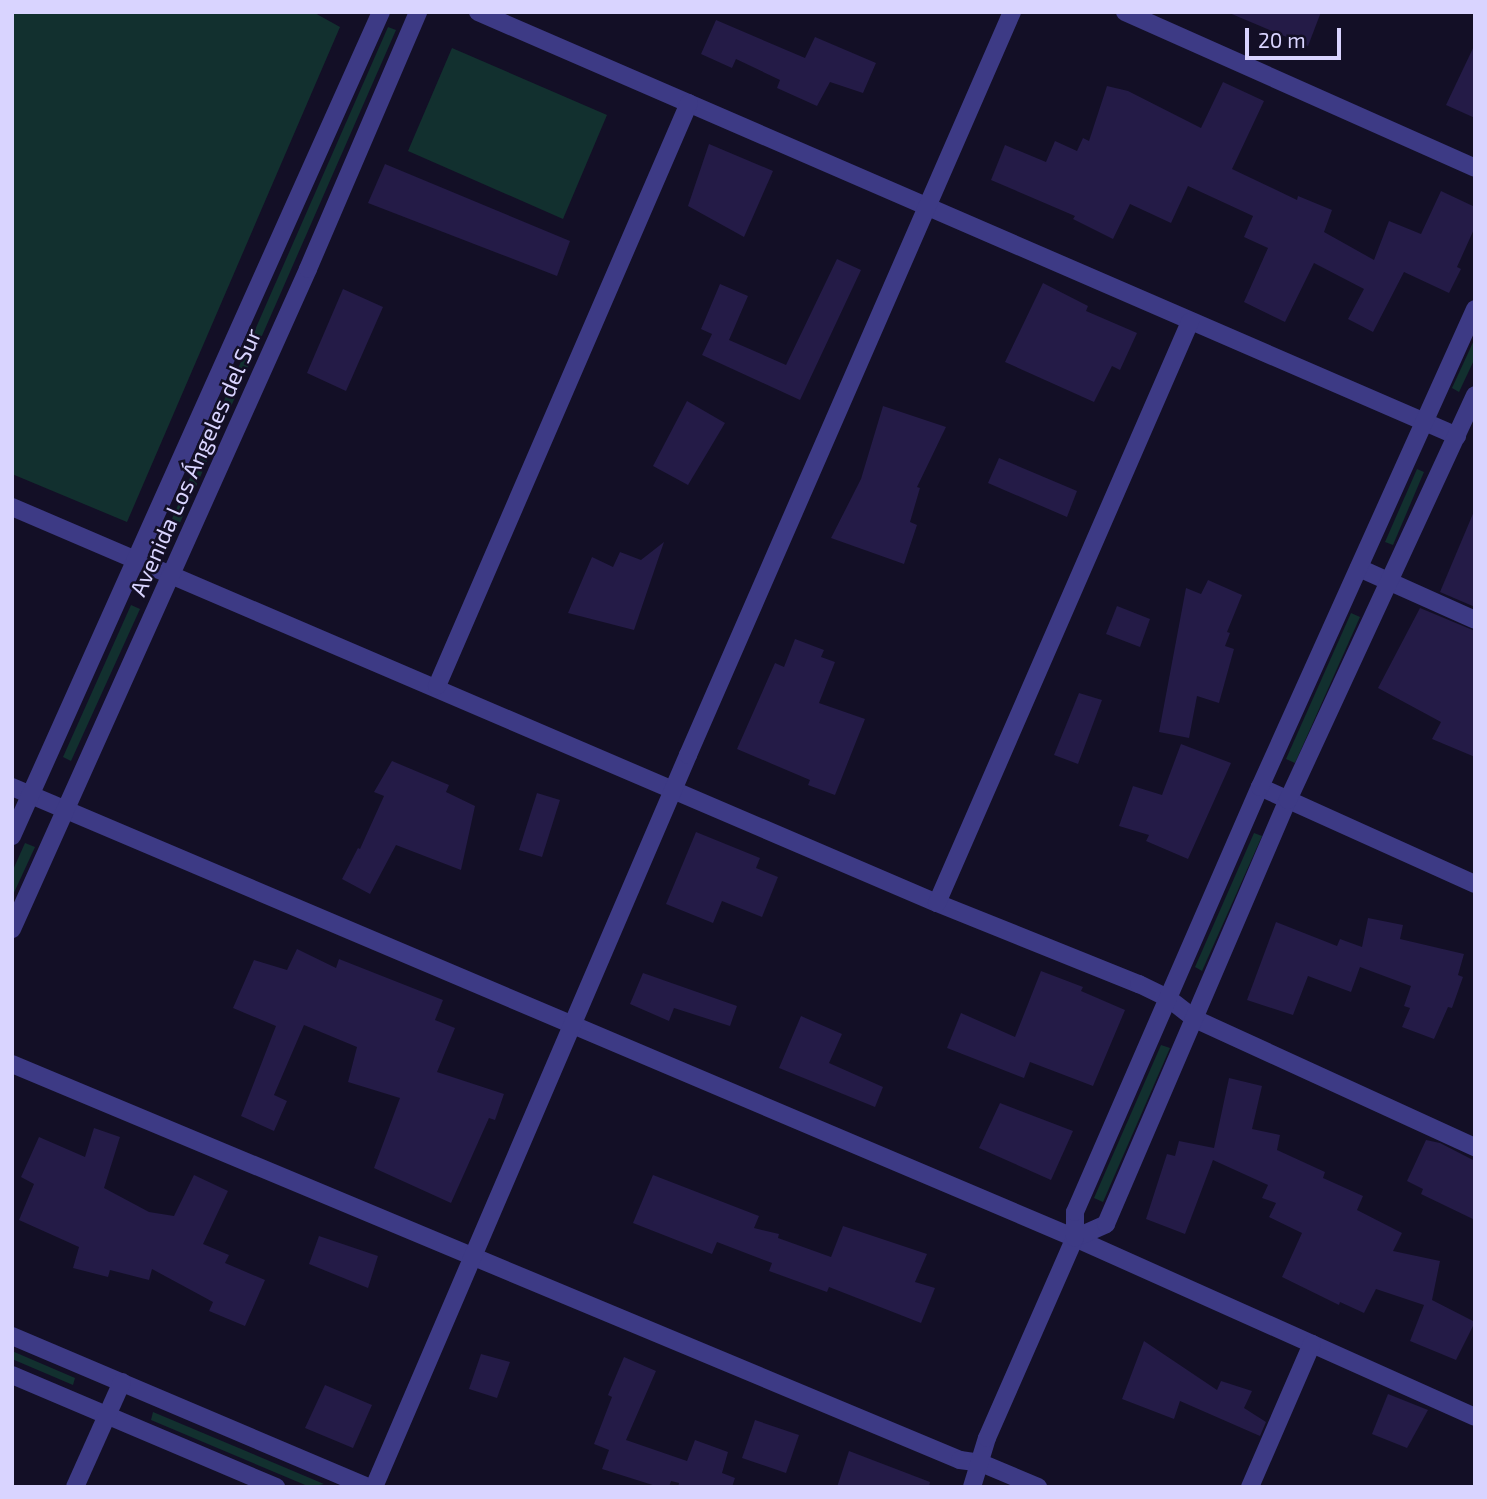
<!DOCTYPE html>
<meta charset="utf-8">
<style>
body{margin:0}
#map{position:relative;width:1487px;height:1499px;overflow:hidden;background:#130f26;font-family:"Exo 2",sans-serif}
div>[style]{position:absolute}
.green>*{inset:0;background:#12302f}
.building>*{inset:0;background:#241b47}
.minor>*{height:18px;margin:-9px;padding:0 9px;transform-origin:9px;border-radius:9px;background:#3d3a85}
.tertiary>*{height:18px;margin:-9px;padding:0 9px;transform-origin:9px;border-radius:9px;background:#3d3a85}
span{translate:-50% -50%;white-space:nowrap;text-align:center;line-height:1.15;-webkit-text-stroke:5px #130f26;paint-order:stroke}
.street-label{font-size:23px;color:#d9d4ff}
.frame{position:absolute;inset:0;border:14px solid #d9d4ff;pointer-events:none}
.scale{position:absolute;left:1245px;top:28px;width:96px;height:32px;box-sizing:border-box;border:4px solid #d9d4ff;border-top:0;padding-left:9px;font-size:21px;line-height:24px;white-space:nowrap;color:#d9d4ff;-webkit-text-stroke:5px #130f26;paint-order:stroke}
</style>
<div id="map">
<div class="green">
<i style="clip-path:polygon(12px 12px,313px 12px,340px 27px,127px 522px,12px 474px)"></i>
<i style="clip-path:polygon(388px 27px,396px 30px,176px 532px,168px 528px)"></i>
<i style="clip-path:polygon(452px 48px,607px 115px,563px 219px,408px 151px)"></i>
<i style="clip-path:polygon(1475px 338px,1475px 358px,1459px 392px,1452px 388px)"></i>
<i style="clip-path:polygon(1417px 469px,1424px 472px,1393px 545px,1385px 542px)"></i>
<i style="clip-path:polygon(131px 605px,140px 609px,71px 761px,63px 757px)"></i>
<i style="clip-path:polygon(1351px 613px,1360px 617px,1295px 763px,1286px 759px)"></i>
<i style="clip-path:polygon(1254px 833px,1262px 836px,1202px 971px,1195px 967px)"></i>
<i style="clip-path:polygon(25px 843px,35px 847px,12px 897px,12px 872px)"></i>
<i style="clip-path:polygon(1161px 1045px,1170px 1048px,1103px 1202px,1094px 1198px)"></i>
<i style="clip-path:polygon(12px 1351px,75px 1378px,73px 1385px,12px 1359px)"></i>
<i style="clip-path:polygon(153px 1412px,324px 1484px,310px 1487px,151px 1420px)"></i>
</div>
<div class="building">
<i style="clip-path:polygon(1227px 12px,1321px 12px,1308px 46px)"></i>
<i style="clip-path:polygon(716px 20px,805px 58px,815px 37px,876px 63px,863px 93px,830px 82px,817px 106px,777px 88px,780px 80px,736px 59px,732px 68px,701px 54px)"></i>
<i style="clip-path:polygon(1475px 44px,1475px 118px,1446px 105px)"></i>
<i style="clip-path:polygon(1223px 82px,1264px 101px,1232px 169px,1297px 200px,1298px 196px,1332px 210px,1324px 232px,1374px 260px,1389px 221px,1421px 234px,1441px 191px,1475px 207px,1475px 227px,1457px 267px,1461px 269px,1449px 293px,1404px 272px,1373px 332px,1348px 319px,1364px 289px,1314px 263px,1285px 322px,1244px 302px,1268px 248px,1244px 237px,1253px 216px,1188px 186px,1171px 223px,1130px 204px,1113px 239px,1073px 219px,1075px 216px,991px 180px,1005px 145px,1046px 162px,1055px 141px,1077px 151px,1083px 138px,1089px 141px,1107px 86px,1128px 91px,1201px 128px)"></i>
<i style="clip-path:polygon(709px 144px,773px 171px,744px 237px,688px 206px)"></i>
<i style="clip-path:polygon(385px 164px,570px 241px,557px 276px,368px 203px)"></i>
<i style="clip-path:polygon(837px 259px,861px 270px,800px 400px,702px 355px,712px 334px,701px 329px,720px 284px,748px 296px,729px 340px,786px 365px)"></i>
<i style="clip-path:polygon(1043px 283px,1088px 306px,1086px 311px,1137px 333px,1120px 370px,1112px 366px,1094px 402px,1005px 362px)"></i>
<i style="clip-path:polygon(343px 289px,383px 307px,346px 391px,307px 373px)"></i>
<i style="clip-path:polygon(687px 401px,725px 423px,688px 485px,653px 466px)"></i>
<i style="clip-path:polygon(883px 406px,946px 427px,917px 487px,920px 488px,910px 522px,917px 525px,904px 564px,831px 538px,861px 479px)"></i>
<i style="clip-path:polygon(999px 458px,1077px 491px,1067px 517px,988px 483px)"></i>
<i style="clip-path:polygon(1475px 509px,1475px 607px,1440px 592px)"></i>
<i style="clip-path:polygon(664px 542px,634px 630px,568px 613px,592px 557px,613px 567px,620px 552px,641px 560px)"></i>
<i style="clip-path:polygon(1208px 580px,1242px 595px,1227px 632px,1230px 633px,1225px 646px,1234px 649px,1219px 703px,1197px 696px,1189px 738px,1159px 732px,1186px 588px,1201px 594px)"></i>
<i style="clip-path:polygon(1117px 606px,1150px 619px,1140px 647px,1106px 634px)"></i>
<i style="clip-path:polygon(1420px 608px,1475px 631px,1475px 757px,1432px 739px,1441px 722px,1378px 688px)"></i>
<i style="clip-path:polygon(795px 639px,824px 650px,821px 657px,835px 662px,819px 703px,865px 719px,835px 795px,808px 785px,810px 780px,737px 749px,775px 663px,784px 667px)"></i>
<i style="clip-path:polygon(1079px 693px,1102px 700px,1078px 764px,1054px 755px)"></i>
<i style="clip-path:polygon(1181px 744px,1231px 763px,1188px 859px,1146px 841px,1149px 835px,1119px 826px,1133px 786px,1162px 795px)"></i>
<i style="clip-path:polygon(392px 761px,449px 785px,446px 792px,475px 806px,461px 870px,396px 845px,370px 894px,342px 879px,358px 848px,360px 849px,384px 796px,374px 792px)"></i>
<i style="clip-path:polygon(537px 793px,560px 800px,542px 857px,519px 850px)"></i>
<i style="clip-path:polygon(696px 832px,760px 858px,756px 868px,778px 877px,762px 917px,722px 901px,713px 923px,666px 904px)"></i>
<i style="clip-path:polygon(1368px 918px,1403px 925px,1400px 939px,1464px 954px,1458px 975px,1463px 977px,1452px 1008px,1448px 1007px,1434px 1039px,1402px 1027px,1410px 1008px,1404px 1006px,1411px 986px,1360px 967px,1351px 992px,1308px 976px,1293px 1015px,1247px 1000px,1276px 922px,1337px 946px,1340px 939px,1362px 947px)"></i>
<i style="clip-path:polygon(297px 949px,336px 968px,339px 959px,443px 1000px,435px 1020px,455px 1028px,437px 1072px,504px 1094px,495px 1120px,489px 1118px,451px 1203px,374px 1168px,400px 1098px,348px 1082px,357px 1047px,304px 1025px,274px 1095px,287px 1101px,274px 1131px,241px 1116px,276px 1026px,233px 1008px,254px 960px,287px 970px)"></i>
<i style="clip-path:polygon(1041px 971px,1083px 987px,1081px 991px,1125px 1010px,1093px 1086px,1030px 1062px,1024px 1078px,947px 1048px,961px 1013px,1015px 1037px)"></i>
<i style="clip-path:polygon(643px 973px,737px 1006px,730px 1026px,674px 1008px,669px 1021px,630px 1004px)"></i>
<i style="clip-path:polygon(801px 1016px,842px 1034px,829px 1063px,883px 1087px,875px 1107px,779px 1068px)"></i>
<i style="clip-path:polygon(1229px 1078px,1262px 1086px,1252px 1129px,1280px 1135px,1277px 1150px,1325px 1172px,1323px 1178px,1363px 1196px,1357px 1210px,1402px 1233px,1393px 1251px,1440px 1261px,1432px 1300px,1475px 1322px,1456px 1360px,1410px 1341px,1424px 1305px,1376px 1289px,1364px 1313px,1340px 1302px,1339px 1305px,1282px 1277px,1302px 1233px,1269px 1217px,1276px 1203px,1262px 1198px,1268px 1185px,1213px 1160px,1185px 1234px,1146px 1219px,1167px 1154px,1175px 1156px,1179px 1141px,1214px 1148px)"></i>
<i style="clip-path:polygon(1000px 1103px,1073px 1131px,1051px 1180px,979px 1148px)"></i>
<i style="clip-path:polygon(94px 1128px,120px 1137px,104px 1188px,149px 1212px,174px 1216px,194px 1175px,228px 1191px,203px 1244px,229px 1255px,225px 1263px,265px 1280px,245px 1326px,209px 1311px,213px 1302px,152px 1269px,149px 1280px,110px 1270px,108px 1277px,73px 1268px,79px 1247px,19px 1220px,34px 1184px,21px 1177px,39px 1137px,85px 1157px)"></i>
<i style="clip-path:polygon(1426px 1140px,1440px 1143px,1475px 1161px,1475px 1220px,1421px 1194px,1423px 1189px,1407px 1181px)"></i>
<i style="clip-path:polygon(653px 1175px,759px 1216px,754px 1228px,779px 1234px,778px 1238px,831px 1257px,843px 1226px,927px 1254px,915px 1282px,935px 1288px,921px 1323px,829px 1287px,827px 1292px,769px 1271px,772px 1263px,717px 1242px,712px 1254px,633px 1223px)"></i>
<i style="clip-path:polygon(319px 1236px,378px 1256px,368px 1288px,309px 1264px)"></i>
<i style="clip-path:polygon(1144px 1341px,1217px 1390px,1221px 1381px,1252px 1391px,1244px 1408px,1266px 1422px,1260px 1436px,1180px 1401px,1174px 1419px,1122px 1399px)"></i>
<i style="clip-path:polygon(481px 1354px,510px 1362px,497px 1398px,469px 1389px)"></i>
<i style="clip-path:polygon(624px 1357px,656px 1371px,626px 1440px,687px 1461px,695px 1440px,728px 1452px,722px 1473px,735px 1478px,732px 1487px,678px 1487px,679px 1483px,671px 1481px,669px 1487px,659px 1487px,602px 1469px,609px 1450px,594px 1444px,612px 1397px,608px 1395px)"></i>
<i style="clip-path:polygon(325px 1385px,372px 1405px,353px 1448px,305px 1428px)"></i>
<i style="clip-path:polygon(1388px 1394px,1428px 1410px,1407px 1448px,1372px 1434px)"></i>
<i style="clip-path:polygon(755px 1420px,799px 1435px,786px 1473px,742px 1458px)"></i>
<i style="clip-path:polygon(849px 1451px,930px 1482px,929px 1487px,837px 1487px)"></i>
</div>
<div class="minor">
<i style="left:478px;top:12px;width:1067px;rotate:23.42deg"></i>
<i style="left:1125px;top:12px;width:383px;rotate:24deg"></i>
<i style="left:12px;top:507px;width:1006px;rotate:23.18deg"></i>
<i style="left:937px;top:903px;width:218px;rotate:21.9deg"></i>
<i style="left:1139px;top:984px;width:32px;rotate:26deg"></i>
<i style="left:1168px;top:998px;width:34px;rotate:38deg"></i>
<i style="left:1195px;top:1019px;width:308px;rotate:24.6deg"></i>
<i style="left:1359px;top:568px;width:127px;rotate:24.1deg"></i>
<i style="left:437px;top:686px;width:635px;rotate:-66.62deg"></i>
<i style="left:12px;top:787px;width:1155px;rotate:22.99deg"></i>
<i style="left:1075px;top:1238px;width:438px;rotate:24.1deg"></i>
<i style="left:1260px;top:787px;width:236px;rotate:24.3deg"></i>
<i style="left:937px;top:903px;width:634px;rotate:-66.47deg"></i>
<i style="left:12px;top:1064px;width:1027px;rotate:22.67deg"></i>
<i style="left:960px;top:1460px;width:21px;rotate:8deg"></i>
<i style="left:981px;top:1463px;width:62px;rotate:22.8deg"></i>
<i style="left:12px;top:1336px;width:386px;rotate:23deg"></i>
<i style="left:12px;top:1375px;width:287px;rotate:23deg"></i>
<i style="left:75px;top:1487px;width:115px;rotate:-65.9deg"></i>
<i style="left:374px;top:1487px;width:797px;rotate:-66.78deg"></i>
<i style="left:688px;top:755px;width:811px;rotate:-66.44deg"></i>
<i style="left:1250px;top:1487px;width:156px;rotate:-66.6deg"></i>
</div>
<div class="tertiary">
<i style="left:12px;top:836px;width:903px;rotate:-65.88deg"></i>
<i style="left:12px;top:929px;width:723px;rotate:-65.84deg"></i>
<i style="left:308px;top:269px;width:280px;rotate:-66.8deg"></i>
<i style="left:1075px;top:1238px;width:34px;rotate:-24deg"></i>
<i style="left:1106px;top:1224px;width:461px;rotate:-66.8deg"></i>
<i style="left:1288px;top:800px;width:446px;rotate:-65.2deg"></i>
<i style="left:972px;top:1487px;width:51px;rotate:-73deg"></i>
<i style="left:987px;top:1438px;width:219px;rotate:-66.3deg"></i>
<i style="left:1075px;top:1238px;width:26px;rotate:-90deg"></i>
<i style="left:1075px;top:1212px;width:464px;rotate:-66.5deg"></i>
<i style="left:1260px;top:787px;width:524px;rotate:-65.78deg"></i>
</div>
<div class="street-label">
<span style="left:195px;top:462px;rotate:-66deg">Avenida Los Ángeles del Sur</span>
</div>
<div class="frame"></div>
<div class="scale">20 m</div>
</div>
